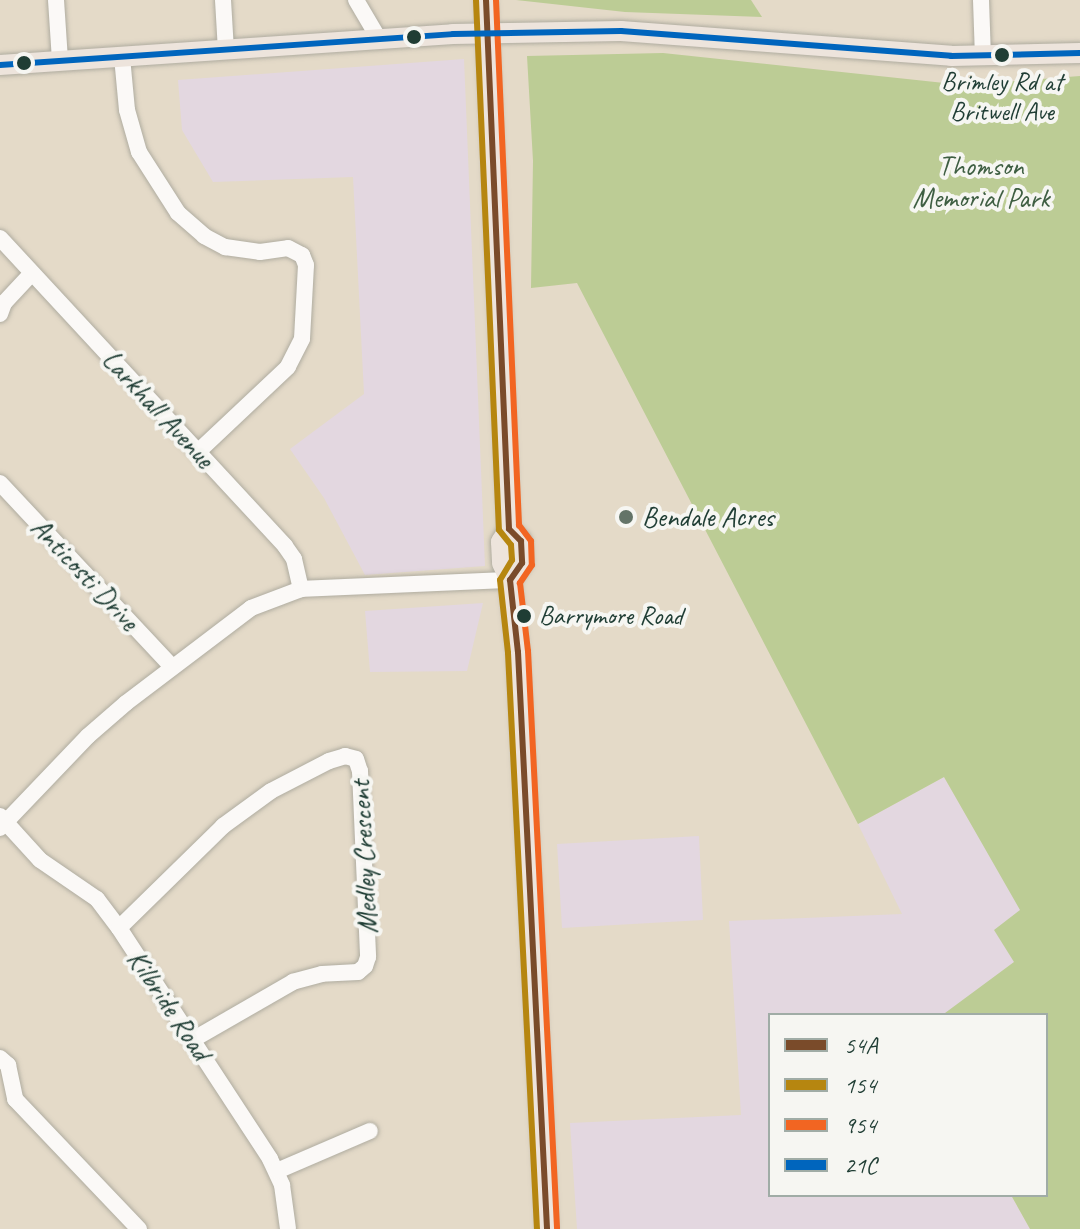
<!DOCTYPE html>
<style>
body{margin:0}
#map{position:relative;width:1080px;height:1229px;overflow:hidden;background:#e4dac8;font-family:Caveat,sans-serif}
div>[style]{position:absolute}
.built>*{inset:0;background:#e3d7e0}
.green>*{inset:0;background:#bccc95}
.roads{filter:drop-shadow(0 0 2px #afaca0) drop-shadow(0 0 2px #afaca0)}
.minor>*{height:16px;margin:-8px;padding:0 8px;transform-origin:8px;border-radius:8px;background:#fbf9f7}
.major>*{height:20px;margin:-10px;padding:0 10px;transform-origin:10px;border-radius:10px;background:#ede4dc}
.bus-1>*{height:6px;margin:-3px;padding:0 3px;transform-origin:3px;border-radius:3px;background:#7a4b2a}
.bus-2>*{height:6px;margin:-3px;padding:0 3px;transform-origin:3px;border-radius:3px;background:#b68610}
.bus-3>*{height:6px;margin:-3px;padding:0 3px;transform-origin:3px;border-radius:3px;background:#f26522}
.bus-4>*{height:6px;margin:-3px;padding:0 3px;transform-origin:3px;border-radius:3px;background:#0065bd}
.dots>*{width:22px;height:22px;translate:-50% -50%;box-sizing:border-box;border:4px solid #f6f6f2;border-radius:50%}
span{translate:-50% -50%;white-space:nowrap;text-align:center;line-height:1.15;-webkit-text-stroke:8px #f6f6f2;paint-order:stroke}
.bus-label{font-size:26px;color:#1f3d34}
.left{translate:0 -50%;text-align:left}
.park-label{font-size:28px;color:#3e5e42}
.street-label{font-size:28px;color:#1f3d34}
.poi-label{font-size:28px;color:#1f3d34}
.legend{position:absolute;left:768px;top:1013px;width:280px;height:184px;box-sizing:border-box;background:#f6f6f2;border:2px solid #a0aca6;margin:0;padding:10px 14px;list-style:none;font-size:24px;color:#1f3d34}
.legend li{display:flex;align-items:center;gap:16px;height:40px}
.legend b{width:40px;border:2px solid #a0aca6}
</style>
<div id="map">
<div class="built">
<i style="clip-path:polygon(464px 59px,485px 566px,365px 575px,324px 498px,290px 449px,364px 394px,353px 177px,213px 182px,182px 130px,178px 80px)"></i>
<i style="clip-path:polygon(483px 603px,467px 671px,370px 672px,365px 611px)"></i>
<i style="clip-path:polygon(944px 777px,1021px 910px,1014px 962px,945px 1015px,770px 1015px,770px 1195px,1011px 1195px,1030px 1229px,577px 1229px,570px 1123px,741px 1115px,729px 921px,902px 914px,858px 824px)"></i>
<i style="clip-path:polygon(699px 836px,703px 920px,562px 928px,557px 844px)"></i>
</div>
<div class="green">
<i style="clip-path:polygon(516px 0,751px 0,762px 17px,625px 12px)"></i>
<i style="clip-path:polygon(663px 53px,963px 85px,1080px 76px,1080px 1229px,1030px 1229px,1011px 1195px,1046px 1195px,1046px 1015px,945px 1013px,1014px 962px,994px 930px,1020px 910px,944px 777px,858px 824px,577px 283px,531px 288px,533px 161px,527px 56px)"></i>
</div>
<div class="roads">
<div class="minor">
<i style="left:56px;top:0;width:60px;rotate:86.2deg"></i>
<i style="left:223px;top:0;width:50px;rotate:86.6deg"></i>
<i style="left:356px;top:0;width:45px;rotate:59.5deg"></i>
<i style="left:981px;top:0;width:56px;rotate:88deg"></i>
<i style="left:122px;top:57px;width:53px;rotate:84.6deg"></i>
<i style="left:127px;top:110px;width:44px;rotate:74.1deg"></i>
<i style="left:139px;top:152px;width:72px;rotate:57.4deg"></i>
<i style="left:178px;top:213px;width:35px;rotate:41deg"></i>
<i style="left:204px;top:236px;width:24px;rotate:28deg"></i>
<i style="left:225px;top:247px;width:35px;rotate:8deg"></i>
<i style="left:260px;top:252px;width:28px;rotate:-8deg"></i>
<i style="left:288px;top:248px;width:16px;rotate:27deg"></i>
<i style="left:302px;top:255px;width:11px;rotate:68deg"></i>
<i style="left:306px;top:265px;width:74px;rotate:93.1deg"></i>
<i style="left:302px;top:339px;width:31px;rotate:117deg"></i>
<i style="left:288px;top:367px;width:122px;rotate:136.7deg"></i>
<i style="left:0;top:238px;width:420px;rotate:47.2deg"></i>
<i style="left:285px;top:546px;width:16px;rotate:55deg"></i>
<i style="left:294px;top:559px;width:31px;rotate:77deg"></i>
<i style="left:0;top:314px;width:12px;rotate:-70deg"></i>
<i style="left:4px;top:303px;width:40px;rotate:-47deg"></i>
<i style="left:0;top:483px;width:250px;rotate:46.9deg"></i>
<i style="left:0;top:816px;width:59px;rotate:47.7deg"></i>
<i style="left:40px;top:860px;width:69px;rotate:34.4deg"></i>
<i style="left:97px;top:899px;width:36px;rotate:53deg"></i>
<i style="left:119px;top:928px;width:276px;rotate:56.8deg"></i>
<i style="left:270px;top:1159px;width:29px;rotate:65deg"></i>
<i style="left:282px;top:1185px;width:44px;rotate:82.2deg"></i>
<i style="left:0;top:828px;width:127px;rotate:-46.3deg"></i>
<i style="left:88px;top:736px;width:50px;rotate:-41deg"></i>
<i style="left:126px;top:703px;width:157px;rotate:-37.2deg"></i>
<i style="left:251px;top:608px;width:53px;rotate:-20.8deg"></i>
<i style="left:301px;top:589px;width:209px;rotate:-2.5deg"></i>
<i style="left:119px;top:928px;width:146px;rotate:-44.4deg"></i>
<i style="left:223px;top:826px;width:59px;rotate:-36.1deg"></i>
<i style="left:271px;top:791px;width:65px;rotate:-27.3deg"></i>
<i style="left:329px;top:761px;width:17px;rotate:-17deg"></i>
<i style="left:345px;top:756px;width:11px;rotate:15deg"></i>
<i style="left:356px;top:759px;width:13px;rotate:72deg"></i>
<i style="left:360px;top:771px;width:186px;rotate:87.5deg"></i>
<i style="left:368px;top:957px;width:9px;rotate:108deg"></i>
<i style="left:365px;top:966px;width:9px;rotate:139deg"></i>
<i style="left:358px;top:972px;width:36px;rotate:177deg"></i>
<i style="left:322px;top:974px;width:30px;rotate:165deg"></i>
<i style="left:293px;top:982px;width:116px;rotate:150.1deg"></i>
<i style="left:0;top:1058px;width:11px;rotate:41deg"></i>
<i style="left:8px;top:1065px;width:35px;rotate:78deg"></i>
<i style="left:15px;top:1099px;width:180px;rotate:46.4deg"></i>
<i style="left:277px;top:1171px;width:101px;rotate:-23.3deg"></i>
</div>
<div class="major">
<i style="left:486px;top:0;width:529px;rotate:87.51deg"></i>
<i style="left:509px;top:529px;width:15px;rotate:122deg"></i>
<i style="left:501px;top:542px;width:21px;rotate:87deg"></i>
<i style="left:502px;top:563px;width:19px;rotate:65deg"></i>
<i style="left:510px;top:580px;width:72px;rotate:83.7deg"></i>
<i style="left:518px;top:652px;width:578px;rotate:87.12deg"></i>
<i style="left:0;top:65px;width:454px;rotate:-3.9deg"></i>
<i style="left:453px;top:34px;width:168px;rotate:-1deg"></i>
<i style="left:621px;top:31px;width:331px;rotate:4.3deg"></i>
<i style="left:951px;top:56px;width:129px;rotate:-1.3deg"></i>
<i style="left:509px;top:529px;width:17px;rotate:45deg"></i>
<i style="left:521px;top:541px;width:22px;rotate:87deg"></i>
<i style="left:522px;top:563px;width:21px;rotate:125deg"></i>
</div>
</div>
<div class="bus-1">
<i style="left:486px;top:0;width:529px;rotate:87.51deg"></i>
<i style="left:509px;top:529px;width:17px;rotate:45deg"></i>
<i style="left:521px;top:541px;width:22px;rotate:87deg"></i>
<i style="left:522px;top:563px;width:21px;rotate:125deg"></i>
<i style="left:510px;top:580px;width:72px;rotate:83.7deg"></i>
<i style="left:518px;top:652px;width:578px;rotate:87.12deg"></i>
</div>
<div class="bus-2">
<i style="left:476px;top:0;width:530px;rotate:87.52deg"></i>
<i style="left:499px;top:530px;width:19px;rotate:51deg"></i>
<i style="left:511px;top:545px;width:15px;rotate:86deg"></i>
<i style="left:512px;top:560px;width:23px;rotate:121deg"></i>
<i style="left:500px;top:580px;width:73px;rotate:83.7deg"></i>
<i style="left:508px;top:653px;width:577px;rotate:87.12deg"></i>
</div>
<div class="bus-3">
<i style="left:496px;top:0;width:526px;rotate:87.49deg"></i>
<i style="left:519px;top:525px;width:20px;rotate:53deg"></i>
<i style="left:531px;top:541px;width:24px;rotate:88deg"></i>
<i style="left:532px;top:565px;width:22px;rotate:124deg"></i>
<i style="left:520px;top:583px;width:68px;rotate:83.3deg"></i>
<i style="left:528px;top:651px;width:578px;rotate:87.12deg"></i>
</div>
<div class="bus-4">
<i style="left:0;top:65px;width:454px;rotate:-3.9deg"></i>
<i style="left:453px;top:34px;width:168px;rotate:-1deg"></i>
<i style="left:621px;top:31px;width:331px;rotate:4.3deg"></i>
<i style="left:951px;top:56px;width:129px;rotate:-1.3deg"></i>
</div>
<div class="dots">
<i style="left:414px;top:37px;background:#1f3d34"></i>
<i style="left:1002px;top:55px;background:#1f3d34"></i>
<i style="left:24px;top:63px;background:#1f3d34"></i>
<i style="left:626px;top:517px;background:#647468"></i>
<i style="left:524px;top:616px;background:#1f3d34"></i>
</div>
<div class="bus-label">
<span style="left:1002px;top:97px">Brimley Rd at<br>Britwell Ave</span>
<span class="left" style="left:539px;top:616px">Barrymore Road</span>
</div>
<div class="park-label">
<span style="left:981px;top:182px">Thomson<br>Memorial Park</span>
</div>
<div class="street-label">
<span style="left:158px;top:409px;rotate:47deg">Larkhall Avenue</span>
<span style="left:85px;top:574px;rotate:47deg">Anticosti Drive</span>
<span style="left:364px;top:857px;rotate:-93deg">Medley Crescent</span>
<span style="left:169px;top:1005px;rotate:56deg">Kilbride Road</span>
</div>
<div class="poi-label">
<span class="left" style="left:642px;top:517px">Bendale Acres</span>
</div>
<ul class="legend">
<li><b style="height:10px;background:#7a4b2a"></b>54A</li>
<li><b style="height:10px;background:#b68610"></b>154</li>
<li><b style="height:10px;background:#f26522"></b>954</li>
<li><b style="height:10px;background:#0065bd"></b>21C</li>
</ul>
</div>
